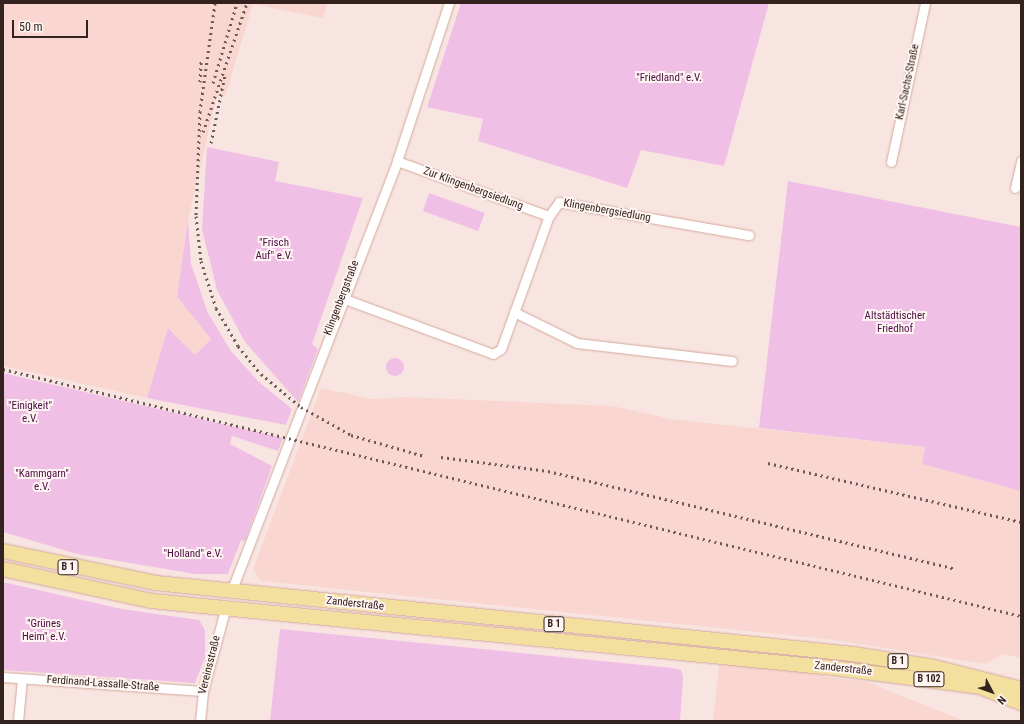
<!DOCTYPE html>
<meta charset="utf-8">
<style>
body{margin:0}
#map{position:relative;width:1024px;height:724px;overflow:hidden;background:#f8e5e1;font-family:"Roboto Condensed",sans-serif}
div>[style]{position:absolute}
.built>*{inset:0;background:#f9d7d0}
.green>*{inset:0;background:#f0bfe6}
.round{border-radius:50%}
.roads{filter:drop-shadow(0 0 1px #d5a89d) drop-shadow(0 0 1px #d5a89d)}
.street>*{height:9px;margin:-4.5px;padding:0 4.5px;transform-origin:4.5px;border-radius:4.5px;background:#fff}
.primary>*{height:14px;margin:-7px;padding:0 7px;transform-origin:7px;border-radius:7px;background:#f3e09e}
.rail>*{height:3px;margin-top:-1.5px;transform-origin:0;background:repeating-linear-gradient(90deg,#6d5b57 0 2px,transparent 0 6px)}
span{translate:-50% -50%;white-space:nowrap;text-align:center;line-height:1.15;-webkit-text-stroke:4px #fff5f2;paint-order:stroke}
.shield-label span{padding:1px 3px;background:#fff5f2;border:1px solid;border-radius:3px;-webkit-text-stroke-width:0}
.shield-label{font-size:10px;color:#33221e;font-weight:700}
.park-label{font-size:11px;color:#4a0d43}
.street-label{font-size:11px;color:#33221e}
.frame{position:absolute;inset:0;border:4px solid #33221e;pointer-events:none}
.north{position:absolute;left:972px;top:672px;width:40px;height:40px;-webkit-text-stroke:3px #fff5f2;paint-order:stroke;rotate:131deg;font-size:11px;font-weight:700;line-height:16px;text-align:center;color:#33221e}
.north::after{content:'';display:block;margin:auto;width:14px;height:18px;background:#33221e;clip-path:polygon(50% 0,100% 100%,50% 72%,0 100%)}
.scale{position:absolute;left:12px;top:20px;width:76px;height:18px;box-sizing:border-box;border:2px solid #33221e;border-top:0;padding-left:5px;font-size:12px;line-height:14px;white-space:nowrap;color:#33221e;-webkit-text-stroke:3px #fff5f2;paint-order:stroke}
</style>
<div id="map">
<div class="built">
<i style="clip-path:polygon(3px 3px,328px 3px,323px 18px,253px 4px,225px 97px,217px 96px,188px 220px,177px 297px,211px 339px,195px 355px,169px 328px,147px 398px,3px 366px)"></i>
<i style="clip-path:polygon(321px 388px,372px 399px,405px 397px,613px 406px,671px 419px,925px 447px,922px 464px,1021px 491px,1021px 658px,1003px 654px,985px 664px,834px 640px,261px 581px,253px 569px)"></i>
<i style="clip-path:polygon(723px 663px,805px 670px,828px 677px,867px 682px,965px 721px,713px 721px,719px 666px)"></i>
</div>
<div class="green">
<i style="clip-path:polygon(461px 3px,769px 3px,724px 166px,641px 150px,627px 188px,478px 141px,483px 119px,427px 107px)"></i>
<i style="clip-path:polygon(207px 147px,279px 162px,275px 181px,363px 198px,312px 344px,318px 349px,298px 402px,245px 342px,217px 290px,202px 229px)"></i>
<i style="clip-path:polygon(788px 181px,1021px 227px,1021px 491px,922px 464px,925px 447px,759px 428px)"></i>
<i style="clip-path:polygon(429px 193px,485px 213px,478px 231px,423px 211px)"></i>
<i style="clip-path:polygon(188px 220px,191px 264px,208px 313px,231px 351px,259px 382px,292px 409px,286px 425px,147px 398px,168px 328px,195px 355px,211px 339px,177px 297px)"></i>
<i class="round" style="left:386px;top:358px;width:18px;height:18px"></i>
<i style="clip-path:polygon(3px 373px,283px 438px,278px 451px,232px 436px,230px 444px,272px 466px,245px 541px,241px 540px,228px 574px,195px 574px,77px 554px,3px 532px)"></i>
<i style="clip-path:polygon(3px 582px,122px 609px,199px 620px,205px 630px,205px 657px,195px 683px,3px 670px)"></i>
<i style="clip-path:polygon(280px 629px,673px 668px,681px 670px,683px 677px,680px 721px,270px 721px)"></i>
</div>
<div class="roads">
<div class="street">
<i style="left:397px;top:161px;width:162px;rotate:19.9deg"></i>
<i style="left:891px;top:162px;width:163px;rotate:-77.9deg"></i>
<i style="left:1015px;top:188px;width:28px;rotate:-77deg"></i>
<i style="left:342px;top:298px;width:161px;rotate:20.3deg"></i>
<i style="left:493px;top:354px;width:9px;rotate:-32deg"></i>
<i style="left:501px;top:349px;width:141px;rotate:-70.2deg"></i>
<i style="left:549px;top:216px;width:17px;rotate:-54deg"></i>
<i style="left:559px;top:202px;width:193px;rotate:9.9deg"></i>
<i style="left:514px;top:312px;width:70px;rotate:26.2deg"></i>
<i style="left:577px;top:343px;width:156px;rotate:6.6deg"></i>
<i style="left:231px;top:592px;width:462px;rotate:-68.9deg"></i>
<i style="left:397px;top:161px;width:166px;rotate:-71.8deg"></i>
<i style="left:3px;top:677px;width:200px;rotate:4deg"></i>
<i style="left:18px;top:721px;width:42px;rotate:-84.6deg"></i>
<i style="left:200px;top:721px;width:30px;rotate:-84deg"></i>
<i style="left:203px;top:691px;width:84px;rotate:-74.8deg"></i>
</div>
<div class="primary">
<i style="left:3px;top:551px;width:156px;rotate:11.8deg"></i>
<i style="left:156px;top:583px;width:701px;rotate:5.82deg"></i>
<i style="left:853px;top:654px;width:82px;rotate:9.1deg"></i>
<i style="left:934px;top:667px;width:90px;rotate:14.2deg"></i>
<i style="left:3px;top:569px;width:152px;rotate:12.1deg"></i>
<i style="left:152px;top:601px;width:685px;rotate:5.61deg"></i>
<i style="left:834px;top:668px;width:147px;rotate:7.4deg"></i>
<i style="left:980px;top:687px;width:44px;rotate:21.3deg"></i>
</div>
</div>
<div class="rail">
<i style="left:215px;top:3px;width:109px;rotate:97.9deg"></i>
<i style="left:200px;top:111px;width:105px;rotate:92.2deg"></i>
<i style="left:196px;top:216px;width:45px;rotate:83.7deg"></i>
<i style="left:201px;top:261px;width:49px;rotate:72.3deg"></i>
<i style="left:216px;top:308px;width:44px;rotate:59.9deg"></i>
<i style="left:238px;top:346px;width:36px;rotate:51deg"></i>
<i style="left:261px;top:374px;width:52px;rotate:39.5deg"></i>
<i style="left:301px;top:407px;width:57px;rotate:29.2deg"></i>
<i style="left:351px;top:435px;width:76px;rotate:16deg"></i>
<i style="left:200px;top:82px;width:22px;rotate:-87deg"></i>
<i style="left:213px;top:83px;width:84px;rotate:-73.3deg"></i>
<i style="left:203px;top:132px;width:136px;rotate:-71.2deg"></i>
<i style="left:211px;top:143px;width:69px;rotate:-78.4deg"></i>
<i style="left:3px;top:369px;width:1048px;rotate:13.64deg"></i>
<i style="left:441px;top:457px;width:108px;rotate:7.5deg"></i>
<i style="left:548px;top:471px;width:419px;rotate:13.5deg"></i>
<i style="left:768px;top:463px;width:260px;rotate:13.1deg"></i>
</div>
<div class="shield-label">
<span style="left:68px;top:567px">B 1</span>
<span style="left:554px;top:624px">B 1</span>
<span style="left:898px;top:661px">B 1</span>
<span style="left:929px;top:679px">B 102</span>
</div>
<div class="park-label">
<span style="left:669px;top:78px">"Friedland" e.V.</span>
<span style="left:274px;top:250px">"Frisch<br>Auf" e.V.</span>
<span style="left:895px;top:323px">Altstädtischer<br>Friedhof</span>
<span style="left:30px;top:413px">"Einigkeit"<br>e.V.</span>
<span style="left:42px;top:481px">"Kammgarn"<br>e.V.</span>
<span style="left:193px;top:554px">"Holland" e.V.</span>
<span style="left:44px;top:631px">"Grünes<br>Heim" e.V.</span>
</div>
<div class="street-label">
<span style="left:908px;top:82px;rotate:-78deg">Karl-Sachs-Straße</span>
<span style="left:473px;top:189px;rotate:20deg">Zur Klingenbergsiedlung</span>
<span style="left:607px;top:211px;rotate:10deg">Klingenbergsiedlung</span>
<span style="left:342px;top:298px;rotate:-69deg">Klingenbergstraße</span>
<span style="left:355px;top:604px;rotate:6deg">Zanderstraße</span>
<span style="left:210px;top:665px;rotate:-76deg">Vereinsstraße</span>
<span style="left:843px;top:669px;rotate:6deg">Zanderstraße</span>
<span style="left:103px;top:684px;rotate:4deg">Ferdinand-Lassalle-Straße</span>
</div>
<div class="frame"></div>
<div class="north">N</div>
<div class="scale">50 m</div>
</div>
